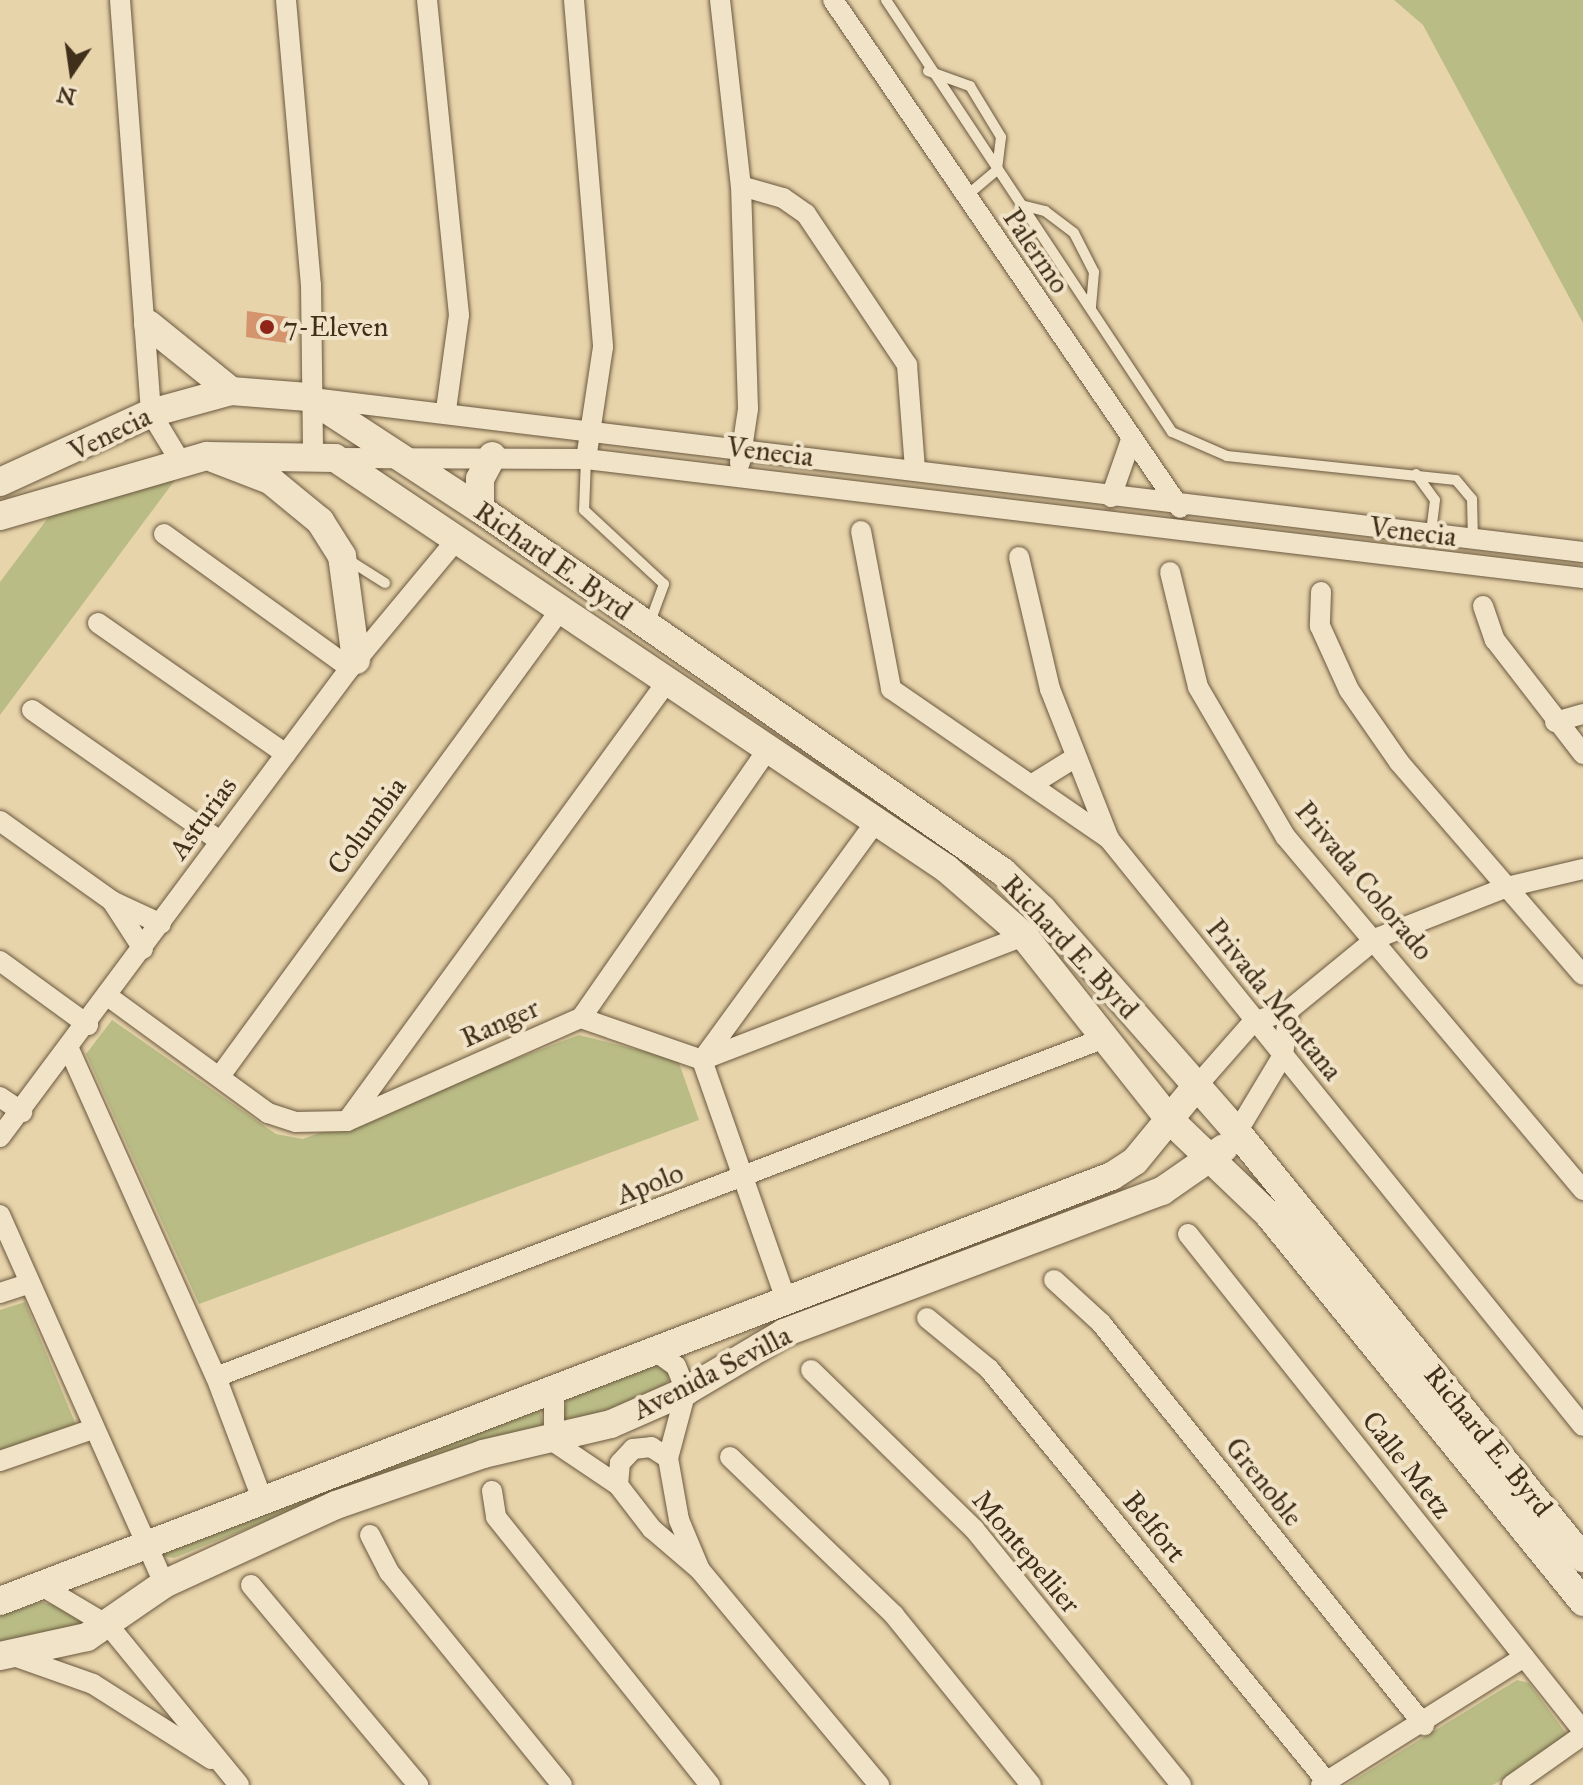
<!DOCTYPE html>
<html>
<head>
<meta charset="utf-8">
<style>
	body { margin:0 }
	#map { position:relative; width:1583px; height:1785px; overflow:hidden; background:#e8d4ab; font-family:"IM FELL Great Primer",serif }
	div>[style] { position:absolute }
	.green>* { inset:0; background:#babc86 }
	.building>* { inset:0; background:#d3946e }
	.roads { filter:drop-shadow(0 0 2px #6a583e) drop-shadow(0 0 2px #6a583e) }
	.lane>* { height:10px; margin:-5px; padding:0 5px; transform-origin:5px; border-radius:5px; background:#f0e3c8 }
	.street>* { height:20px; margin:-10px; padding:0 10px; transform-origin:10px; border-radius:10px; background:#f0e3c8 }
	.secondary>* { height:28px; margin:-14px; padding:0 14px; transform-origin:14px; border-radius:14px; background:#f0e3c8 }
	.dots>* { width:22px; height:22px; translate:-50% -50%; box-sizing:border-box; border:4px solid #f0e3c8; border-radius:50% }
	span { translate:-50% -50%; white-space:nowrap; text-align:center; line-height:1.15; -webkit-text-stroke:8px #f0e3c8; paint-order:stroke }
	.street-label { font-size:28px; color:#402f1a }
	.poi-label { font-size:28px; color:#402f1a }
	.left { translate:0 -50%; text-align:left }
	.north { position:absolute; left:32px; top:32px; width:80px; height:80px; -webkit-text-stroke:6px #f0e3c8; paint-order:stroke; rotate:193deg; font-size:22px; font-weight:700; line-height:32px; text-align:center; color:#402f1a }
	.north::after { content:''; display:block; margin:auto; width:28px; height:36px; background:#402f1a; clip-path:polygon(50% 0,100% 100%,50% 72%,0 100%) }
</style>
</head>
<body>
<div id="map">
	<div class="green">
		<i style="clip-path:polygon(1394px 0,1583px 0,1583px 323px,1423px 25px)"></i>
		<i style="clip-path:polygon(181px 472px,0 715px,0 582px,57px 506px)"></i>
		<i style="clip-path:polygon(112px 1020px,276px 1134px,303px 1139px,579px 1035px,678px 1060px,699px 1120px,199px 1304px,86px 1054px)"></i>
		<i style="clip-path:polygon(25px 1302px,76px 1425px,0 1453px,0 1310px)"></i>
		<i style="clip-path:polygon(658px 1360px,671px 1374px,666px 1385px,601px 1415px,562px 1419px,567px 1399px)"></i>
		<i style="clip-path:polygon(538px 1405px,544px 1427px,387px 1472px,174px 1558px,161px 1556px,162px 1547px)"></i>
		<i style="clip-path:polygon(41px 1602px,78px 1611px,94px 1626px,0 1643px,0 1615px)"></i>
		<i style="clip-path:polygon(1517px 1680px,1529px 1683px,1568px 1736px,1551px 1751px,1493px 1785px,1346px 1785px)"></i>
	</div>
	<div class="building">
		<i style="clip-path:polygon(247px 311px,288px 317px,287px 343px,246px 337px)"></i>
	</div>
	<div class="roads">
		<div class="lane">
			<i style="left:886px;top:0;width:518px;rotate:56.49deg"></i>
			<i style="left:1172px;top:432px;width:60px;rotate:23.6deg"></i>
			<i style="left:1227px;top:456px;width:230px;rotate:6deg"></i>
			<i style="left:1456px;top:480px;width:25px;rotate:50deg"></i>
			<i style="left:1472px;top:499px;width:41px;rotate:88.6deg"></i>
			<i style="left:928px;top:71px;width:45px;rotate:19.7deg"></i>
			<i style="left:970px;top:86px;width:60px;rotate:58.7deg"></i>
			<i style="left:1001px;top:137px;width:33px;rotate:97deg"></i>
			<i style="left:997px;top:170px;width:42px;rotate:139.8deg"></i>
			<i style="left:1021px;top:205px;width:25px;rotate:14deg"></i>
			<i style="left:1045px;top:211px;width:36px;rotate:37deg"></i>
			<i style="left:1074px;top:233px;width:44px;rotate:62.9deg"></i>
			<i style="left:1094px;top:272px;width:36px;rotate:95deg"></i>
			<i style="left:586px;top:459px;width:51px;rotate:92.2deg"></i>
			<i style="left:584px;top:510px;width:109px;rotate:42.8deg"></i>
			<i style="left:664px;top:584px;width:40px;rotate:110.2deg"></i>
			<i style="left:1416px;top:474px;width:32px;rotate:54deg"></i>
			<i style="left:1435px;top:500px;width:34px;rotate:97deg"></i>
			<i style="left:347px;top:559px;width:45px;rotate:32.3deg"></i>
		</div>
		<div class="street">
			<i style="left:120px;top:0;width:414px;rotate:85.7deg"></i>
			<i style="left:151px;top:413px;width:56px;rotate:58.9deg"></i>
			<i style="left:286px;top:0;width:286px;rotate:85deg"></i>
			<i style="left:311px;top:285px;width:171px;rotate:89.3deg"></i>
			<i style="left:427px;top:0;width:317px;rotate:84.2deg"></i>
			<i style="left:459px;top:315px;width:96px;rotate:97.8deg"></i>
			<i style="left:574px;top:0;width:348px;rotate:85.2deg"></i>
			<i style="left:603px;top:347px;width:113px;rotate:98.6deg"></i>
			<i style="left:720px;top:0;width:187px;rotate:83.6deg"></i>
			<i style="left:741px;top:186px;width:223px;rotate:88.2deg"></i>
			<i style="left:748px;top:409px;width:54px;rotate:98.6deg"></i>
			<i style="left:833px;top:0;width:615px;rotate:55.66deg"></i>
			<i style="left:741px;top:186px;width:44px;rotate:15.9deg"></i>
			<i style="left:783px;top:198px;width:28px;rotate:35deg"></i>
			<i style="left:806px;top:214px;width:182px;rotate:56.2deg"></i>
			<i style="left:907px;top:365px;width:104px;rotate:85.6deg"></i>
			<i style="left:312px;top:398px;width:1280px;rotate:6.91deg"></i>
			<i style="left:335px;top:458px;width:251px;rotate:0.2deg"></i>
			<i style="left:586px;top:459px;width:1004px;rotate:6.81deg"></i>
			<i style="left:1111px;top:497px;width:60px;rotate:-70.7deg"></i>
			<i style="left:861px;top:531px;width:161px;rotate:79.2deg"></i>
			<i style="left:891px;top:689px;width:265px;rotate:34.5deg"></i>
			<i style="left:164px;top:534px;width:229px;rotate:35.8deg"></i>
			<i style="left:1019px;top:557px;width:136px;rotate:76.8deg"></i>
			<i style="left:1050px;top:689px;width:161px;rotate:68.5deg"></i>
			<i style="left:1109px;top:839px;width:754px;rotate:51.08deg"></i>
			<i style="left:1170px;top:572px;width:118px;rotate:76.3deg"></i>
			<i style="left:1198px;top:687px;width:173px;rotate:59.7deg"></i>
			<i style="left:1285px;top:836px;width:463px;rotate:49.9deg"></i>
			<i style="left:1321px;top:592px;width:34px;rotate:92deg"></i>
			<i style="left:1320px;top:626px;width:70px;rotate:65.6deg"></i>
			<i style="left:1349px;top:690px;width:88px;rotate:55.2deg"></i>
			<i style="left:1399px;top:762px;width:281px;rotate:49.2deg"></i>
			<i style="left:1483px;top:606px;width:36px;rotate:71deg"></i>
			<i style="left:1495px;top:640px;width:144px;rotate:52.3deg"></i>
			<i style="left:98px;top:623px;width:229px;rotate:34.9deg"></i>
			<i style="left:32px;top:710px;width:229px;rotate:34.9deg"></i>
			<i style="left:1555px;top:722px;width:29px;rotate:-16deg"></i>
			<i style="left:1031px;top:785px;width:53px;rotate:-31.9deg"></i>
			<i style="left:0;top:821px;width:138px;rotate:35.5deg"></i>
			<i style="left:112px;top:901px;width:54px;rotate:25.1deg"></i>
			<i style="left:112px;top:901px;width:57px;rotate:57.1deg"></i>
			<i style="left:0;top:961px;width:109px;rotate:36deg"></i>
			<i style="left:109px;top:997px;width:197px;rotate:36.1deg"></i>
			<i style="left:268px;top:1113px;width:29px;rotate:18deg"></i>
			<i style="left:296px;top:1122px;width:51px;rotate:-1.1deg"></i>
			<i style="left:347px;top:1121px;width:256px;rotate:-23.8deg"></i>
			<i style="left:581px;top:1018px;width:128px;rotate:19.1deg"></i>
			<i style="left:581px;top:1018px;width:329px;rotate:-55.2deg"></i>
			<i style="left:69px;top:1049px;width:359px;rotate:65.9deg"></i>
			<i style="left:216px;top:1377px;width:127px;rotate:69.3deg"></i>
			<i style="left:702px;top:1060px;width:345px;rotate:-21.1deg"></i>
			<i style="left:702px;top:1060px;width:296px;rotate:-53.9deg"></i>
			<i style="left:702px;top:1060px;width:254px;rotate:70.7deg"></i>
			<i style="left:220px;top:1076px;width:578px;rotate:-53.86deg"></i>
			<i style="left:1195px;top:1088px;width:88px;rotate:-48.7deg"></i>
			<i style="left:1253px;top:1022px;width:38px;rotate:-18deg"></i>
			<i style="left:1289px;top:1010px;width:114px;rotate:-39.3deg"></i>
			<i style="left:1377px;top:938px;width:140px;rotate:-21.4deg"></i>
			<i style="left:1507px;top:887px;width:78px;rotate:-13.3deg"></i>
			<i style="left:0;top:1097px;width:27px;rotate:34deg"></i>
			<i style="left:347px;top:1121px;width:547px;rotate:-53.93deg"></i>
			<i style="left:1237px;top:1132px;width:90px;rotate:-59.1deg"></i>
			<i style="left:1283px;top:1055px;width:45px;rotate:-82.4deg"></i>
			<i style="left:0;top:1137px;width:585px;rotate:-53.27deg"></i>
			<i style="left:350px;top:668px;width:169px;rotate:-50.3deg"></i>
			<i style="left:0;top:1215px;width:404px;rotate:66deg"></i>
			<i style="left:1188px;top:1234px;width:635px;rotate:51.52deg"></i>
			<i style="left:1054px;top:1280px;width:64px;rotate:42.5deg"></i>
			<i style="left:1101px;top:1323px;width:516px;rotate:51.22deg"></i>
			<i style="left:0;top:1293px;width:29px;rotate:-18deg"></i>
			<i style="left:927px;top:1318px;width:80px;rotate:39.4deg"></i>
			<i style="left:989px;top:1369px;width:534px;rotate:50.7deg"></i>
			<i style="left:655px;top:1351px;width:26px;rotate:36deg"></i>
			<i style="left:676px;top:1366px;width:27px;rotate:68deg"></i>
			<i style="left:686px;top:1391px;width:69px;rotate:105deg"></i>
			<i style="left:668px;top:1458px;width:63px;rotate:79.9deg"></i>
			<i style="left:679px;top:1520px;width:54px;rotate:67.2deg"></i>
			<i style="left:811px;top:1370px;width:228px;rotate:44.3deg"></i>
			<i style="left:974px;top:1529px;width:329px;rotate:51deg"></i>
			<i style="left:216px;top:1377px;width:948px;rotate:-20.88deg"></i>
			<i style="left:554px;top:1392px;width:50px;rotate:90deg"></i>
			<i style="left:554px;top:1442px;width:77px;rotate:33.9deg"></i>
			<i style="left:618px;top:1485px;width:56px;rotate:52.3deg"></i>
			<i style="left:652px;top:1529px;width:63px;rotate:40.5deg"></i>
			<i style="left:700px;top:1570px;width:280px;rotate:50.2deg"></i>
			<i style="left:730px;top:1457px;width:228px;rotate:43.9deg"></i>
			<i style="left:894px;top:1615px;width:218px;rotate:51.1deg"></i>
			<i style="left:0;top:1461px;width:98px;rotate:-19deg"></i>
			<i style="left:618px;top:1485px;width:22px;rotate:-85deg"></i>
			<i style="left:620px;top:1463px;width:19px;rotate:-47deg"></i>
			<i style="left:633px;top:1449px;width:18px;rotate:-6deg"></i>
			<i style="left:651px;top:1447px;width:20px;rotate:33deg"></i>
			<i style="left:492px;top:1491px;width:26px;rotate:81deg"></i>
			<i style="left:496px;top:1517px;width:343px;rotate:51.4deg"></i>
			<i style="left:370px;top:1535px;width:42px;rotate:62.8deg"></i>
			<i style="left:389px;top:1572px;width:274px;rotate:50.9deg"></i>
			<i style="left:40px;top:1585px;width:80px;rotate:30.7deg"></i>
			<i style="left:109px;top:1626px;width:205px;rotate:50.7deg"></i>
			<i style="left:251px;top:1585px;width:261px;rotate:50.1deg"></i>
			<i style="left:14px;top:1656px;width:84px;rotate:19.5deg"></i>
			<i style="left:93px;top:1684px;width:140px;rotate:32.4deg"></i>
			<i style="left:1321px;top:1785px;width:240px;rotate:-32.2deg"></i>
			<i style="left:1512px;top:1785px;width:87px;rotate:-35.2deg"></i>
		</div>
		<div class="secondary">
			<i style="left:148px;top:324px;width:107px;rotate:38.9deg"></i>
			<i style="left:215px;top:459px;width:59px;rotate:20.9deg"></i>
			<i style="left:270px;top:480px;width:65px;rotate:39.4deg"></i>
			<i style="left:320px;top:521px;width:41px;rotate:57.8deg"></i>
			<i style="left:342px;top:556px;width:105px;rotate:82.3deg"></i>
			<i style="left:0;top:482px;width:166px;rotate:-24.6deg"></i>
			<i style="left:151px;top:413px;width:83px;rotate:-15.4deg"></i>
			<i style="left:231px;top:391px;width:77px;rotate:4.5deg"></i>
			<i style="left:308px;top:397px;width:205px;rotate:33.1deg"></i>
			<i style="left:480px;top:509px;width:637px;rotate:34.76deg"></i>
			<i style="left:1003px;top:872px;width:54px;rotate:43.5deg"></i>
			<i style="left:1042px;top:909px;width:296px;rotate:48.8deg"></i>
			<i style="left:1237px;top:1132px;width:549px;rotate:50.92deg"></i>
			<i style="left:480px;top:509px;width:30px;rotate:-90deg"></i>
			<i style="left:480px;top:479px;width:26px;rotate:-62deg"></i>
			<i style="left:0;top:516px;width:216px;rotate:-16.2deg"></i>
			<i style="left:207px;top:456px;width:128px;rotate:0.9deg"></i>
			<i style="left:335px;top:458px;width:737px;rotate:33.88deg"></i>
			<i style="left:947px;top:869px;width:102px;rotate:41deg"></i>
			<i style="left:1024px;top:936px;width:233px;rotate:51.6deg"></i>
			<i style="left:1169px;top:1119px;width:137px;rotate:43.8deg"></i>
			<i style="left:1268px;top:1214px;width:500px;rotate:50.9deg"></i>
			<i style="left:0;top:1601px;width:1190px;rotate:-20.92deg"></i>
			<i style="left:1112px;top:1176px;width:27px;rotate:-33deg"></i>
			<i style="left:1135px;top:1161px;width:94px;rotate:-50.6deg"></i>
			<i style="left:0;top:1656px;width:89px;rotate:-12.3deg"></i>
			<i style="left:87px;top:1637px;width:93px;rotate:-34.5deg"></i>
			<i style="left:164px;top:1584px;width:189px;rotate:-24.7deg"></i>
			<i style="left:336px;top:1505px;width:156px;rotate:-19.1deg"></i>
			<i style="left:483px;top:1454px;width:131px;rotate:-13.2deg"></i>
			<i style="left:611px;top:1424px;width:82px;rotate:-23.7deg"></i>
			<i style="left:686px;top:1391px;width:114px;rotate:-30.6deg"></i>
			<i style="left:784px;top:1333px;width:404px;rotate:-20.6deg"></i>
			<i style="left:1162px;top:1191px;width:75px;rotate:-34.7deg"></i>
		</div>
	</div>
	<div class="dots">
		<i style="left:267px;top:327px;background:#8f2418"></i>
	</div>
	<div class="street-label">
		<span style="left:1036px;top:251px;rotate:56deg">Palermo</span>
		<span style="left:110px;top:434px;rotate:-26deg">Venecia</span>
		<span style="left:770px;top:452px;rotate:7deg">Venecia</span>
		<span style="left:1413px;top:532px;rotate:7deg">Venecia</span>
		<span style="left:553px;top:561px;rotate:35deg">Richard E. Byrd</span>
		<span style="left:203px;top:818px;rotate:-54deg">Asturias</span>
		<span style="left:367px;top:826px;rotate:-54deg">Columbia</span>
		<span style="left:1364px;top:881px;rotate:50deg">Privada Colorado</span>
		<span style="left:1070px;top:947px;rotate:47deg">Richard E. Byrd</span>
		<span style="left:1274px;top:1000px;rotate:51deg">Privada Montana</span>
		<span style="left:500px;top:1023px;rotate:-24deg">Ranger</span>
		<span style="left:650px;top:1184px;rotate:-21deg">Apolo</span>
		<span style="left:712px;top:1373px;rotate:-27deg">Avenida Sevilla</span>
		<span style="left:1488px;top:1441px;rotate:51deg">Richard E. Byrd</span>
		<span style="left:1407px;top:1465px;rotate:52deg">Calle Metz</span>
		<span style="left:1264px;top:1482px;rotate:51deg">Grenoble</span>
		<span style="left:1154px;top:1527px;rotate:51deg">Belfort</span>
		<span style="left:1026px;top:1552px;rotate:50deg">Montepellier</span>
	</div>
	<div class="poi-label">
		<span class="left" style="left:283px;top:327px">7-Eleven</span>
	</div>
	<div class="north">N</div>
</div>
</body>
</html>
